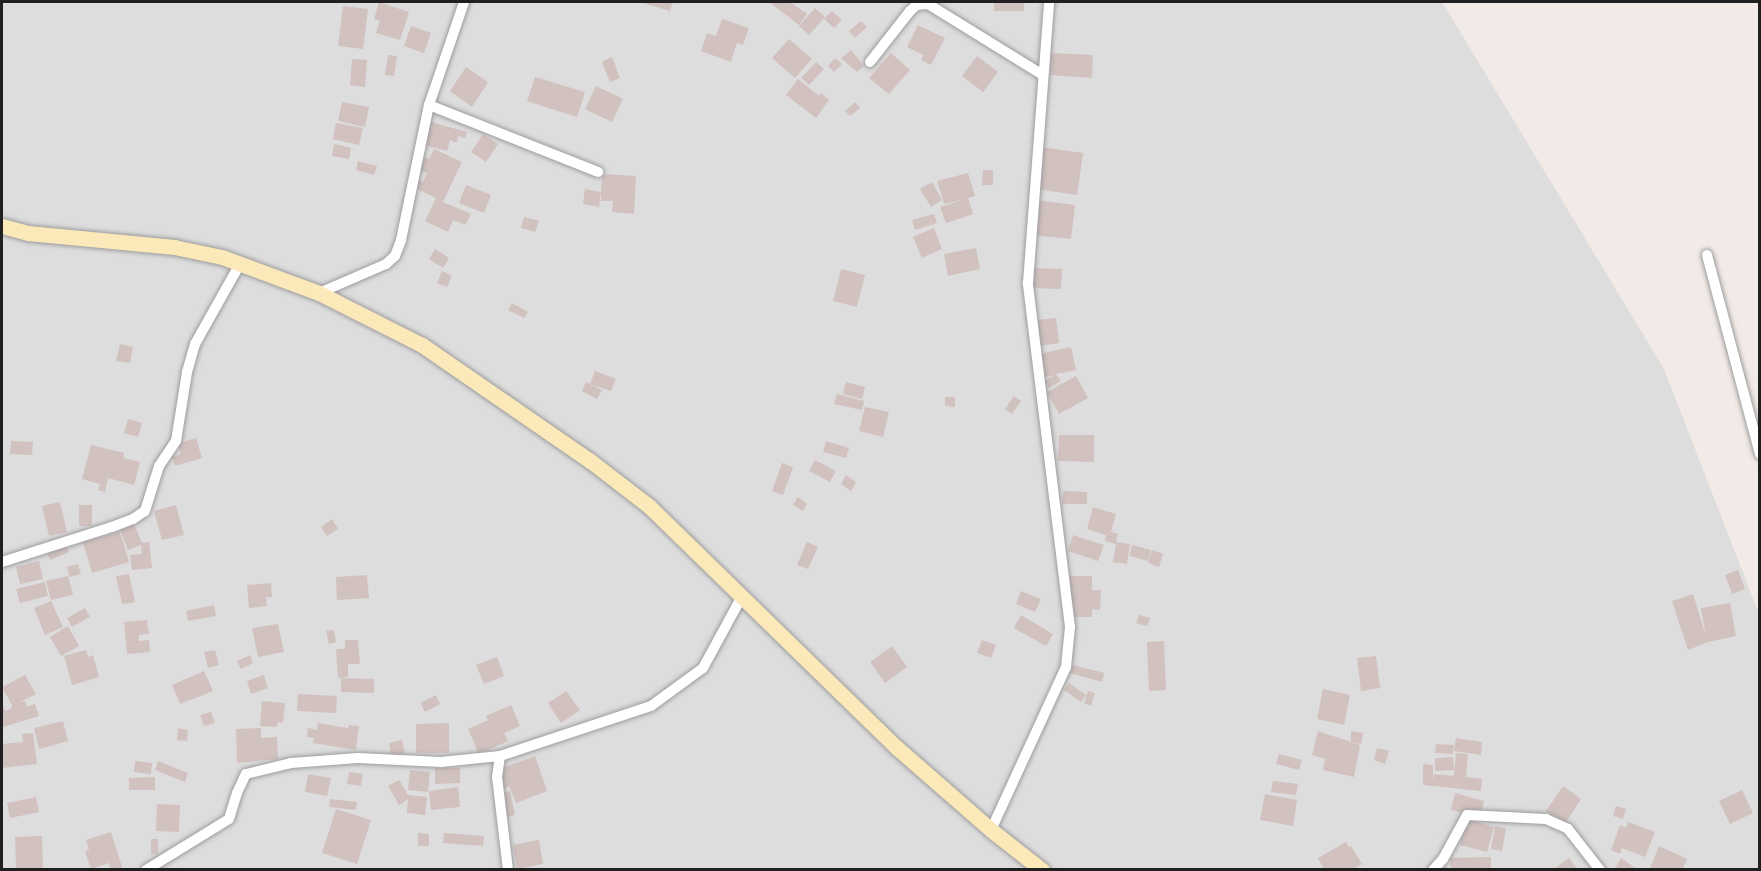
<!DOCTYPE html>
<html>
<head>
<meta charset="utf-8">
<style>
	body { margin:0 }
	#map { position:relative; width:1761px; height:871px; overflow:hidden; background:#f1eae6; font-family:Overpass,sans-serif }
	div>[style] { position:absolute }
	.residential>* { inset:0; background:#dedddd }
	.building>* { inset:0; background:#d1c1bf }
	.roads { filter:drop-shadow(0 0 2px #9d9d9d) drop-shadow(0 0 2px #9d9d9d) }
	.minor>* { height:10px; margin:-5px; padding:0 5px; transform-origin:5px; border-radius:5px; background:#fff }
	.secondary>* { height:15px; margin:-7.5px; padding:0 7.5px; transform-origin:7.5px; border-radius:7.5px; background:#fbe9ba }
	span { translate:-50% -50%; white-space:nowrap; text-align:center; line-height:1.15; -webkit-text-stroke:5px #fff; paint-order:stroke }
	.frame { position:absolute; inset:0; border:3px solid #202020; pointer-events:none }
</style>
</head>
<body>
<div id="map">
	<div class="residential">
		<i style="clip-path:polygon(2px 2px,1442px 2px,1664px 369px,1759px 614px,1759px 869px,2px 870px)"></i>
	</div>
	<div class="building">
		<i style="clip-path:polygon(379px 2px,409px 12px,400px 40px,376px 33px,380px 21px,374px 19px)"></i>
		<i style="clip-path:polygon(640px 2px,673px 2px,670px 11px)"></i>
		<i style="clip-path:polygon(769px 2px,790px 2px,807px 14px,799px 25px)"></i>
		<i style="clip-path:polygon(994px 2px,1024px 2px,1024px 11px,994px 11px)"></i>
		<i style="clip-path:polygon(343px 6px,368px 9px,363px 49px,338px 46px)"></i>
		<i style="clip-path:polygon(815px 8px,825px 17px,809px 35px,799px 26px)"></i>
		<i style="clip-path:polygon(832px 11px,842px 20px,834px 28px,824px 19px)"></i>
		<i style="clip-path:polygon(722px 19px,749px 28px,743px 45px,737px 43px,731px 62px,701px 51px,707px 33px,716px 36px)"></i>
		<i style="clip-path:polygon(861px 21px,867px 27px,855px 38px,849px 31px)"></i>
		<i style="clip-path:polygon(918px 25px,945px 38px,931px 65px,921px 60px,923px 55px,907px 47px)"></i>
		<i style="clip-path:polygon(411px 26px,431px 33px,424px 53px,404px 46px)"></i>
		<i style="clip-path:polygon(789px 39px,812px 59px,795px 78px,772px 58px)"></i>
		<i style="clip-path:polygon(851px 50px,864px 66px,857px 72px,841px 58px)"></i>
		<i style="clip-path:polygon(891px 53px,910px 70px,889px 94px,869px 78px)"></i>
		<i style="clip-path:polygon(1051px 53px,1093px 55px,1092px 78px,1050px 75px)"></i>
		<i style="clip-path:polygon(388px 55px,397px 56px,394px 76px,385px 75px)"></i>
		<i style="clip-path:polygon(977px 56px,998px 72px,983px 92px,962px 76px)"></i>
		<i style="clip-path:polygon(612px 57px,620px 78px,610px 82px,602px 62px)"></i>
		<i style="clip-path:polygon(835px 58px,842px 64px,834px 72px,828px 66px)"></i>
		<i style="clip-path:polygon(352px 59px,367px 60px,365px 87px,350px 85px)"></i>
		<i style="clip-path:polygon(816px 62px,824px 69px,809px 85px,801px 78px)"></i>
		<i style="clip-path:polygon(466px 67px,488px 82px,472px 107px,450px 91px)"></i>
		<i style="clip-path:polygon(535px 77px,585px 92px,577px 117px,527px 101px)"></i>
		<i style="clip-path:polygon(798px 79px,819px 96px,821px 93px,829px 100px,816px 118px,786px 95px)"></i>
		<i style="clip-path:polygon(596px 86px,623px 99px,612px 122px,585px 109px)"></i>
		<i style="clip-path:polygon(342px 102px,369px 107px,365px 127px,338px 121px)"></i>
		<i style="clip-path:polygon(855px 102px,860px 108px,850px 116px,845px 111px)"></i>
		<i style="clip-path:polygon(431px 122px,467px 132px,465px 138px,458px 136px,457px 143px,450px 140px,447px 151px,424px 145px)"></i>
		<i style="clip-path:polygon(336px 123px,363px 128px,359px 145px,333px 139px)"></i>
		<i style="clip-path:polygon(483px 134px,498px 144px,486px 162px,471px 152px)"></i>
		<i style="clip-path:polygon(334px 144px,351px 148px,349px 159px,332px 156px)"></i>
		<i style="clip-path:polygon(1041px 147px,1083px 153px,1077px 195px,1036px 189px)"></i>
		<i style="clip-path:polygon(434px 149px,462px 162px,443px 202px,471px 214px,465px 225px,453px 220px,448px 232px,425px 221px,436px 198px,413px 187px,417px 179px,423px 182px,427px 173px,417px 169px,423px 157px,429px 159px)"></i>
		<i style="clip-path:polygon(358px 161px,377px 166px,374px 175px,356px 170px)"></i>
		<i style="clip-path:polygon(983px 170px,993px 170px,993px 185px,982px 185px)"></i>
		<i style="clip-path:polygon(968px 173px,975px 196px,968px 198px,973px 214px,946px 223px,940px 207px,965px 199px,944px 204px,937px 181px)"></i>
		<i style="clip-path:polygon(602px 174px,636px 176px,634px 214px,612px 212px,613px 201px,601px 201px,601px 192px,599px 207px,583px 204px,585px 189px,601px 192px)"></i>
		<i style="clip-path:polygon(932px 182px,942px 200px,931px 207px,920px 189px)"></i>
		<i style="clip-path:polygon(466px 185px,491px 195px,484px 213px,459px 203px)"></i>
		<i style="clip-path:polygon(1036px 200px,1075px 205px,1071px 239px,1032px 235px)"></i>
		<i style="clip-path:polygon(934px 214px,937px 223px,915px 230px,912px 220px)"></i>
		<i style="clip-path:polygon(524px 217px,539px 221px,535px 232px,521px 228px)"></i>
		<i style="clip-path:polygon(934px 228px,942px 249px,922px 258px,913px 237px)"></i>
		<i style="clip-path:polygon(976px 248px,980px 269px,948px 276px,944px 254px)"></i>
		<i style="clip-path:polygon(435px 249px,449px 258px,443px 268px,429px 259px)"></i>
		<i style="clip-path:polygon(1030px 268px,1062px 269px,1061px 289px,1030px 288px)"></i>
		<i style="clip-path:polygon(841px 269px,865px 275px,857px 307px,833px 301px)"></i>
		<i style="clip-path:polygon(442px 271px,452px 276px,447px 287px,437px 283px)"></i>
		<i style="clip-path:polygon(512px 303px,528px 312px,524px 318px,508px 310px)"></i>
		<i style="clip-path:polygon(1056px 318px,1059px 343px,1039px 346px,1036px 320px)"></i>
		<i style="clip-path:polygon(120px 344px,133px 347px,130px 363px,116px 361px)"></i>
		<i style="clip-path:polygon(1071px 347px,1076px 370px,1056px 374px,1061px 381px,1049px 388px,1044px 381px,1055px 375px,1044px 377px,1039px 354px)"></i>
		<i style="clip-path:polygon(595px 371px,616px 379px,611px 391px,590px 384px)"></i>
		<i style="clip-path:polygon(1076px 376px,1088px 398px,1059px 414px,1047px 392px)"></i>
		<i style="clip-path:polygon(586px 382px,602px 390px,597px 399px,582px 391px)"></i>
		<i style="clip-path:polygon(846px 382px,865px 387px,862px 399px,843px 394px)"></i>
		<i style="clip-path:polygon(837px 394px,864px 401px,862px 410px,834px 404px)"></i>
		<i style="clip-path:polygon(1014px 396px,1021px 401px,1012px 414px,1005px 409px)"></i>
		<i style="clip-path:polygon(945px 397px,955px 397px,955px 407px,945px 406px)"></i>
		<i style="clip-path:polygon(865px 407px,889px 412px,883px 437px,859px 431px)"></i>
		<i style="clip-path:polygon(128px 419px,142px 423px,138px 437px,124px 433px)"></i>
		<i style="clip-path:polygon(1059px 435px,1094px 435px,1094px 462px,1058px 461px)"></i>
		<i style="clip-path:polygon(196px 438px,202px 458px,175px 466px,172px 457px,181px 454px,178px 443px)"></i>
		<i style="clip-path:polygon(11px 441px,33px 442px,32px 455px,10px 454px)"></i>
		<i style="clip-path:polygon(826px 441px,849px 448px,846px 458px,823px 452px)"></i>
		<i style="clip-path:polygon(91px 445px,124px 453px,123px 458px,140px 462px,134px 485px,108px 478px,105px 492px,98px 490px,100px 484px,82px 479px)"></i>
		<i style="clip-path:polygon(815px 460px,836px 471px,830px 482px,809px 471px)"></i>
		<i style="clip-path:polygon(782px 463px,793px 467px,783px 495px,772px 491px)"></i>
		<i style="clip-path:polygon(846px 475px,856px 482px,851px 491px,841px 484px)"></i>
		<i style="clip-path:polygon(1063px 491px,1087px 492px,1087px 504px,1062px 504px)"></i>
		<i style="clip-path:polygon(798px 497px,807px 504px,803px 511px,793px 505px)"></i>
		<i style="clip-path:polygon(60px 502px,67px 532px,49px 536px,42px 506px)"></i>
		<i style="clip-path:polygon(79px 505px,92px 505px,92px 526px,79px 526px)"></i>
		<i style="clip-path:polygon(176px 505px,184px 535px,162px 540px,154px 511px)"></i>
		<i style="clip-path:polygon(1093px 507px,1116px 514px,1111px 532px,1118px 534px,1116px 542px,1130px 544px,1127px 564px,1113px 562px,1116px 544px,1105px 541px,1106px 535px,1087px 529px)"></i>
		<i style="clip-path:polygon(332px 519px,338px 529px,327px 536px,321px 527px)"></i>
		<i style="clip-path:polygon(134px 524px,142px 543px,149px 542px,152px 568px,132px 570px,130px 555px,142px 554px,141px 545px,128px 550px,120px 530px)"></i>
		<i style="clip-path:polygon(120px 532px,129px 562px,92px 573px,83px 542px)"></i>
		<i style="clip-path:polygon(1073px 535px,1104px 545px,1098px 561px,1068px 551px)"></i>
		<i style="clip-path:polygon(807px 542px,818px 547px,808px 569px,797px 565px)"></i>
		<i style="clip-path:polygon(65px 543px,69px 552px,50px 560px,46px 551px)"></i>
		<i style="clip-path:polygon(1132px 545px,1151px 550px,1148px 561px,1130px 556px)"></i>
		<i style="clip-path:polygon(1152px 550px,1163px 554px,1159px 567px,1148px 563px)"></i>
		<i style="clip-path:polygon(39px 561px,43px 579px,20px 584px,16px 567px)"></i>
		<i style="clip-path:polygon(78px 564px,81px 574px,70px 577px,67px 567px)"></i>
		<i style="clip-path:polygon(1738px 570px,1745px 589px,1732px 594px,1725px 575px)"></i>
		<i style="clip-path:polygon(129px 574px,135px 602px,122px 604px,116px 576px)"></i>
		<i style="clip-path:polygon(367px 575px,369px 598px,337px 600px,336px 577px)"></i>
		<i style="clip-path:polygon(68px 576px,73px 595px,51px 600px,46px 581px)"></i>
		<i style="clip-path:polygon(1070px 576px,1092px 576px,1092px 590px,1101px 590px,1100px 610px,1092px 609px,1092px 617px,1070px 617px)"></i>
		<i style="clip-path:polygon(45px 582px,48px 596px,20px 603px,16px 589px)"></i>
		<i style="clip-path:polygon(271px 583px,272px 597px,266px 597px,267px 606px,249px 608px,247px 585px)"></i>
		<i style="clip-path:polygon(1021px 591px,1041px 599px,1035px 612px,1016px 604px)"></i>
		<i style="clip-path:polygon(1693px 594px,1706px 636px,1701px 608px,1730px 603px,1736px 636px,1708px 642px,1688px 650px,1672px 601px)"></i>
		<i style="clip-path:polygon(51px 601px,63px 627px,45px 635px,34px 608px)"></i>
		<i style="clip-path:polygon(214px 605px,216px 616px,188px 621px,186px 611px)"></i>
		<i style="clip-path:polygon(85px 608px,90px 617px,72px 627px,67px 618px)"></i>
		<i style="clip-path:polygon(1021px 615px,1053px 634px,1046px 646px,1014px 628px)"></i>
		<i style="clip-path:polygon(1139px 615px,1150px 618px,1147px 626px,1136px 623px)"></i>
		<i style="clip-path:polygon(147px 620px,149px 634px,139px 635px,139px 641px,149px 640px,150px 652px,127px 654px,124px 622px)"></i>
		<i style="clip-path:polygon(278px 624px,284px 652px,258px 657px,252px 628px)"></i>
		<i style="clip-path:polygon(68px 626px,79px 646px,61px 656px,50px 637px)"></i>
		<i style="clip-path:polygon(334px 630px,336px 642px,329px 644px,326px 631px)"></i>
		<i style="clip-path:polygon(345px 640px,358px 640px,360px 664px,348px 664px,348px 677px,338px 678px,336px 649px,345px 649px)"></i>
		<i style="clip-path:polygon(982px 640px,996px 645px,991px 658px,977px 653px)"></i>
		<i style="clip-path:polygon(1164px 641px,1166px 690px,1149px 691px,1147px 642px)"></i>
		<i style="clip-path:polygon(892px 646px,907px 667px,885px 683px,870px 662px)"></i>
		<i style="clip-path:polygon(86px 650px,88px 657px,93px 655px,99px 677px,72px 685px,64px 656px)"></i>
		<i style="clip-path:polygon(215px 650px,219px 665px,208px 668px,204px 652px)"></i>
		<i style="clip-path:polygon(250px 655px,253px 663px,241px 669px,237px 661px)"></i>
		<i style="clip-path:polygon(1376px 656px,1380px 688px,1361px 691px,1357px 658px)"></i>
		<i style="clip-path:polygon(497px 657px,504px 676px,484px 684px,476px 665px)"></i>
		<i style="clip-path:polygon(1073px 665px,1104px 673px,1102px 682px,1070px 673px)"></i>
		<i style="clip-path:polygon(204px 671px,213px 691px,180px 704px,172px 685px)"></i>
		<i style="clip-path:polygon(25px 675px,36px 694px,20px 702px,25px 701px,27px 707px,35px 704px,39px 716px,3px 727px,2px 702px,5px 711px,11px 709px,12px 705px,2px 687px)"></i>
		<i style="clip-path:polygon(264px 675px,268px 688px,251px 694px,247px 681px)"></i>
		<i style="clip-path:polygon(341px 678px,374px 679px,374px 693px,341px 692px)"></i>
		<i style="clip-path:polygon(1069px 683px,1086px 695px,1081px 702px,1064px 690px)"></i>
		<i style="clip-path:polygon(1323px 689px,1350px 695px,1344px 725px,1317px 719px)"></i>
		<i style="clip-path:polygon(566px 691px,580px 710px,561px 723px,548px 703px)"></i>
		<i style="clip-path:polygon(1088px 691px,1095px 693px,1091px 706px,1084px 703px)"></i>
		<i style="clip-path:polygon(298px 694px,337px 696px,336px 713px,297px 711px)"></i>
		<i style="clip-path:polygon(436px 695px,440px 704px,425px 712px,420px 703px)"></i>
		<i style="clip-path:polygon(262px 701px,285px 703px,283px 723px,278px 722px,277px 727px,260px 726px)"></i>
		<i style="clip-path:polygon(511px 705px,520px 726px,504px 733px,508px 741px,479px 754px,468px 729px,488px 720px,486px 716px)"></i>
		<i style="clip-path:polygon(211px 712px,215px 723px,204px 726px,200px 715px)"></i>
		<i style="clip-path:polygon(63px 721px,68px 741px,39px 749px,34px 728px)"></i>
		<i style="clip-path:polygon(318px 723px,348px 728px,349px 725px,359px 726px,356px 750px,313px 743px,314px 738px,307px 737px,308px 728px,317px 730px)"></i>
		<i style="clip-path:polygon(449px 723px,449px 753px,416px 753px,416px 724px)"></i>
		<i style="clip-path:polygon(178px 728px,188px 730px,187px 741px,177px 740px)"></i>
		<i style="clip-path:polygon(261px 728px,261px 738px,277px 737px,278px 759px,237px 763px,236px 729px)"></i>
		<i style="clip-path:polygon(1318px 731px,1360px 745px,1354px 777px,1323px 770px,1325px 759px,1312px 755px)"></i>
		<i style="clip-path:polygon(1351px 731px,1363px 733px,1361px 744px,1351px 742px)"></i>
		<i style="clip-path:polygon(33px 733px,37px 764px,2px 768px,2px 744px,23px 742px,22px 734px)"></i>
		<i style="clip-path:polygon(1456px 738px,1482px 742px,1481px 755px,1454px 751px)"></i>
		<i style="clip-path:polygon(402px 740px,405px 754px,391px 756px,389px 743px)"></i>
		<i style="clip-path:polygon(1436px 744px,1454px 745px,1453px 754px,1435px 753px)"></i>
		<i style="clip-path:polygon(1377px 748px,1389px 751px,1385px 764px,1374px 760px)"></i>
		<i style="clip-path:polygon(1456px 753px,1468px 754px,1466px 777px,1482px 779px,1481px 791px,1423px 785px,1423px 764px,1433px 765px,1433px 783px,1434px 774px,1454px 776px)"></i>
		<i style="clip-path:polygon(1279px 754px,1302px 760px,1299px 770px,1276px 764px)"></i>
		<i style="clip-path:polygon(535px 756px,547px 791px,516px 803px,509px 786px,498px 792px,491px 772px)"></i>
		<i style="clip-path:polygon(1453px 757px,1454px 770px,1435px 771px,1435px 758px)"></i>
		<i style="clip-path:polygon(135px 761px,152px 763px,151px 774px,134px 772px)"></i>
		<i style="clip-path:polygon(158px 761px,188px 773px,185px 782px,155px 770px)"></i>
		<i style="clip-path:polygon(435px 768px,460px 768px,460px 783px,435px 784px)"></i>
		<i style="clip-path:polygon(410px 770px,430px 772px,428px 792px,408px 790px)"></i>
		<i style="clip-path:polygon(349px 772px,363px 774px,361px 786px,347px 784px)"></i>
		<i style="clip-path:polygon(308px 774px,331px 778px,327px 796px,305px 792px)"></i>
		<i style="clip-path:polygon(155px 777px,155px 790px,129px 790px,129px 778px)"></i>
		<i style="clip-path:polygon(399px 780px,408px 795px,427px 797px,425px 815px,407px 813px,408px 799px,399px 805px,388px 786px)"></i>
		<i style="clip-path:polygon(1273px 781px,1298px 784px,1296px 795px,1271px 792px)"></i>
		<i style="clip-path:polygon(1563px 786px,1581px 799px,1565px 824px,1546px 811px)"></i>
		<i style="clip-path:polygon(458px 787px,460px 807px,431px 810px,429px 791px)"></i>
		<i style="clip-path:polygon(1742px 790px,1753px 813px,1730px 824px,1719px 801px)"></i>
		<i style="clip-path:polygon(510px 791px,515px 815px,501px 818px,496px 794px)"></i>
		<i style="clip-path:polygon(1455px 793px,1484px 801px,1480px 817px,1451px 810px)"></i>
		<i style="clip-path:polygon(1265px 794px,1297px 800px,1293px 826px,1260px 820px)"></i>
		<i style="clip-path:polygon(36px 797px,39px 812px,10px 818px,7px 803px)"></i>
		<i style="clip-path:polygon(330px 799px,357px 802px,356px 810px,329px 807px)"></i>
		<i style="clip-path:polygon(157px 804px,180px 805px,179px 832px,156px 831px)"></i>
		<i style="clip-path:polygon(1616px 806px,1626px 809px,1623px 819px,1613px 816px)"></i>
		<i style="clip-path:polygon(336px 809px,371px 820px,357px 864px,322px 853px)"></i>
		<i style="clip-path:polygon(1467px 819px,1494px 827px,1487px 852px,1460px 845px)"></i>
		<i style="clip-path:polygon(1628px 822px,1655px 832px,1645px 857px,1622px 848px,1620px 854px,1611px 850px,1620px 825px,1626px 828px)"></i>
		<i style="clip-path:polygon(1495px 826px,1506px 828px,1502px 851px,1491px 849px)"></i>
		<i style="clip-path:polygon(111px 832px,123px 870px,111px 870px,109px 863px,91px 869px,85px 851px,89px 850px,86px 840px)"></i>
		<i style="clip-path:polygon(418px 833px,429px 834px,429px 846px,418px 846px)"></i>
		<i style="clip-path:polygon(444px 833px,484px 836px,483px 846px,443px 843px)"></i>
		<i style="clip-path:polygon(42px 836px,43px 870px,16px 868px,15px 837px)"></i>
		<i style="clip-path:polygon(151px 839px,158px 839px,158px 854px,151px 854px)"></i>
		<i style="clip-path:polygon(539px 840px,543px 864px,517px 869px,513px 845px)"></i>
		<i style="clip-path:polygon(1346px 842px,1349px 847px,1351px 846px,1362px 864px,1352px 870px,1324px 870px,1318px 858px)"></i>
		<i style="clip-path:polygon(1659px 846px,1687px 859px,1682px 870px,1650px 868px)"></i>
		<i style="clip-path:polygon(1491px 857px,1491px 870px,1451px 870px,1450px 858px)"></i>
		<i style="clip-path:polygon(1569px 858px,1578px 870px,1553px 870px)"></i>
		<i style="clip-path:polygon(1621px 858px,1638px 870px,1614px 870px)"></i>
	</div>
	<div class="roads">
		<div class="minor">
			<i style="left:870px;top:62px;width:65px;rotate:-51.9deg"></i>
			<i style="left:910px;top:11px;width:9px;rotate:-41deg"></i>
			<i style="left:917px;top:5px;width:11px;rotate:-5deg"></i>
			<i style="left:928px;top:4px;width:135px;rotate:31.7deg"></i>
			<i style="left:429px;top:105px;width:182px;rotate:21.6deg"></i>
			<i style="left:1707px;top:255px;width:206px;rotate:75.1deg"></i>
			<i style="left:319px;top:293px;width:73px;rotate:-23.4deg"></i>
			<i style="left:386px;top:264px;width:12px;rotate:-42deg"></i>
			<i style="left:395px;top:256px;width:17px;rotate:-69deg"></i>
			<i style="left:401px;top:240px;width:138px;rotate:-78.3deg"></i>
			<i style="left:429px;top:105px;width:109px;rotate:-71.2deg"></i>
			<i style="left:2px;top:562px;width:115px;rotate:-17.7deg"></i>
			<i style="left:112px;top:527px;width:22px;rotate:-21deg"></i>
			<i style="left:133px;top:519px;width:14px;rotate:-34deg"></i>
			<i style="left:145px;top:511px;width:47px;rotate:-72.7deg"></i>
			<i style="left:159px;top:466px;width:30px;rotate:-56deg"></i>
			<i style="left:176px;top:441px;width:70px;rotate:-80.9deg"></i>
			<i style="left:187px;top:372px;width:29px;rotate:-74deg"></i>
			<i style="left:195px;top:344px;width:94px;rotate:-60.7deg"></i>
			<i style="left:991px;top:830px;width:179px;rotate:-65.3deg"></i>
			<i style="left:1066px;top:667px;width:40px;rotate:-84.3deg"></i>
			<i style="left:1070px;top:627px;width:347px;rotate:-97deg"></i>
			<i style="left:1028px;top:283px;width:282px;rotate:-85.7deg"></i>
			<i style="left:146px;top:870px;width:97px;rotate:-31.6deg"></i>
			<i style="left:229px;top:819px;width:27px;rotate:-73deg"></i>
			<i style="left:237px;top:793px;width:21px;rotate:-65deg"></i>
			<i style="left:246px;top:774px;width:46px;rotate:-13.7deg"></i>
			<i style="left:291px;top:763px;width:67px;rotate:-4.3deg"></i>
			<i style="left:358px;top:758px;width:83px;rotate:2.8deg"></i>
			<i style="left:441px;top:762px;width:59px;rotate:-5.8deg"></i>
			<i style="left:508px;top:870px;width:94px;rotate:-96.7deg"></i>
			<i style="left:497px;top:777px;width:21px;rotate:-82deg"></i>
			<i style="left:500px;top:756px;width:159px;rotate:-18.3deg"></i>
			<i style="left:651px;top:706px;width:64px;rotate:-36.2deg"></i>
			<i style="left:703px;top:668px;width:80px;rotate:-61.5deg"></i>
			<i style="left:1433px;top:870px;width:15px;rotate:-48deg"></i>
			<i style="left:1443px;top:859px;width:50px;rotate:-61.4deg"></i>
			<i style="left:1467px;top:815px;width:79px;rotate:2.9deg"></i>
			<i style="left:1546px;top:819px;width:24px;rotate:24deg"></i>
			<i style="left:1568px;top:829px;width:52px;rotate:52deg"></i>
		</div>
		<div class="secondary">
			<i style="left:2px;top:226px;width:27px;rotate:15deg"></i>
			<i style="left:28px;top:233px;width:147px;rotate:5.5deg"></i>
			<i style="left:174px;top:247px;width:49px;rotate:11.8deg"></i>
			<i style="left:222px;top:257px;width:103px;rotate:20.4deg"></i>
			<i style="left:319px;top:293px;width:115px;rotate:26.8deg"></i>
			<i style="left:422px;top:345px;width:203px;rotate:34.6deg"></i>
			<i style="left:589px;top:460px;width:77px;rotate:37.6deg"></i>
			<i style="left:650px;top:507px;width:344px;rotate:44.3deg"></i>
			<i style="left:896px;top:747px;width:126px;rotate:41.1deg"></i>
			<i style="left:991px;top:830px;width:65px;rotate:38.1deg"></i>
		</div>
	</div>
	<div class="frame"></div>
</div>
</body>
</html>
